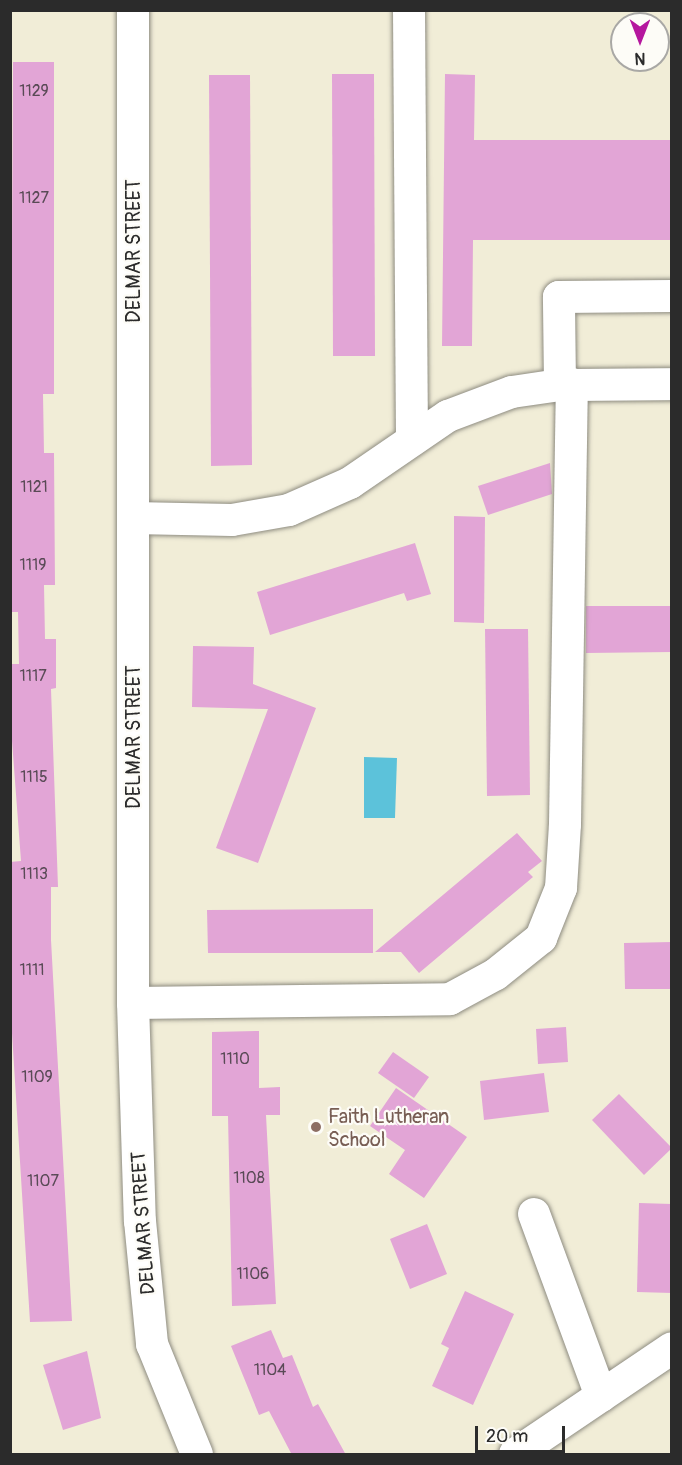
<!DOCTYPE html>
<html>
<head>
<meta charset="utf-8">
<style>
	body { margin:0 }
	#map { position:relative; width:682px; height:1465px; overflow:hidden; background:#f1edd7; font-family:Pangolin,sans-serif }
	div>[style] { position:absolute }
	.water>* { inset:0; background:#5cc2da }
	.building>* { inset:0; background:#e2a5d6 }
	.roads { filter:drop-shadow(0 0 2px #8e8c81) drop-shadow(0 0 2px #8e8c81) }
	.minor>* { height:32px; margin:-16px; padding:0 16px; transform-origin:16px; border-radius:16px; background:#fff }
	.dots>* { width:16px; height:16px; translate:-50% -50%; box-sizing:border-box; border:3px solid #fdfcf7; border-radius:50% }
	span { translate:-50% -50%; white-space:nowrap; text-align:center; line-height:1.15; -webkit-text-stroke:4.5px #fdfcf7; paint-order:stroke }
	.number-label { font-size:16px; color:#594a56 }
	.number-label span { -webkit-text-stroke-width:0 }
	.street-label { font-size:20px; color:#2b2b2b }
	.education-label { font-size:20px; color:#785e54 }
	.left { translate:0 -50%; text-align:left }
	.frame { position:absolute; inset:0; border:12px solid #2b2b2b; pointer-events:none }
	.north { position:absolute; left:610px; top:12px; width:60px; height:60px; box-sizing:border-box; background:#fdfcf7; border:2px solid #a9a8a5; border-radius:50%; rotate:180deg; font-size:16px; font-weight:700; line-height:24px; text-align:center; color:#2b2b2b }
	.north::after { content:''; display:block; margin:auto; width:21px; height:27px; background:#b5179e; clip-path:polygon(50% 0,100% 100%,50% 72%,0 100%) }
	.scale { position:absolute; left:475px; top:1426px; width:90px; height:27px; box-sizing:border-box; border:3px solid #2b2b2b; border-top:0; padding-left:8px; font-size:18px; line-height:21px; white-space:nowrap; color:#2b2b2b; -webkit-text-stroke:4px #fdfcf7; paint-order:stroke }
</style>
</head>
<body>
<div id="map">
	<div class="water">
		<i style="clip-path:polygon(364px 757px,397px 758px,395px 818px,364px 818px)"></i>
	</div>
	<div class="building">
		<i style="clip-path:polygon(13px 62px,54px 62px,54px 394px,43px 394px,44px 453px,54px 453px,55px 585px,44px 585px,45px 639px,56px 639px,56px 688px,51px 689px,58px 887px,51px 887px,51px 940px,72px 1321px,30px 1322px,10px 1001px,10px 862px,21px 861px,10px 714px,10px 664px,19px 664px,18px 612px,10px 612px)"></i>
		<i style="clip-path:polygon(332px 74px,374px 74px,375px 356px,333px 356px)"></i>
		<i style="clip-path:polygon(445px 74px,475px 75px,474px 140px,672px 140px,672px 240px,473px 240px,472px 346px,442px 346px)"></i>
		<i style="clip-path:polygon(209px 75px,250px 75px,252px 465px,211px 466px)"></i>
		<i style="clip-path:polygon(550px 463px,552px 494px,488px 515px,478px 486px)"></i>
		<i style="clip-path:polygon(454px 516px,485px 517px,484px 623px,454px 622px)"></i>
		<i style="clip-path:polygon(415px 543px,431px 594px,407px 601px,404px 593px,270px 635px,257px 592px)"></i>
		<i style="clip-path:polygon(586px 606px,672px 606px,672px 652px,586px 653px)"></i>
		<i style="clip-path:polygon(485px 629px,528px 629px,530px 795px,487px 796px)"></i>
		<i style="clip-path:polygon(193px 646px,254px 647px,253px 684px,316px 708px,258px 863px,216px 848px,268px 709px,192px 707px)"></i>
		<i style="clip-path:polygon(517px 833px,542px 861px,528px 872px,533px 877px,419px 973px,401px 952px,375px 952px)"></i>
		<i style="clip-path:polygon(373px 909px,373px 953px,208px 953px,207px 910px)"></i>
		<i style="clip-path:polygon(672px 942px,672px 989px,625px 989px,624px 943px)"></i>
		<i style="clip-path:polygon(566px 1027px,568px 1062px,538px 1064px,536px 1029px)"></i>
		<i style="clip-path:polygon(259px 1031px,259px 1088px,280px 1087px,280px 1115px,266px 1115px,276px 1304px,232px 1306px,228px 1116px,212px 1116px,212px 1032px)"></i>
		<i style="clip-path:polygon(393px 1052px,429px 1077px,414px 1098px,378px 1073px)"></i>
		<i style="clip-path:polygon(544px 1073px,549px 1112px,484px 1120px,480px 1081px)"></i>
		<i style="clip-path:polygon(396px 1088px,467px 1137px,424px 1198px,389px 1174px,405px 1150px,370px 1126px)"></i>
		<i style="clip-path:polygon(619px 1094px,672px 1148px,644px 1175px,592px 1120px)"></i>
		<i style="clip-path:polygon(639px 1203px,672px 1204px,672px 1293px,637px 1292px)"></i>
		<i style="clip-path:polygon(427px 1224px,447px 1274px,410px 1289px,390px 1239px)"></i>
		<i style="clip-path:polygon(465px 1291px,514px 1314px,473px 1405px,432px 1386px,449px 1348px,441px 1344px)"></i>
		<i style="clip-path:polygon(271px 1330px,283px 1358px,292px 1355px,313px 1407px,318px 1404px,346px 1455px,292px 1455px,269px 1411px,259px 1415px,231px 1346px)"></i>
		<i style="clip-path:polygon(87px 1351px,101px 1418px,63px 1430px,43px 1365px)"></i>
	</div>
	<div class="roads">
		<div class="minor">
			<i style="left:133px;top:10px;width:993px;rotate:90deg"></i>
			<i style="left:133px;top:1003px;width:218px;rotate:88.2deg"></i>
			<i style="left:140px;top:1221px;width:124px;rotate:84.4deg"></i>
			<i style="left:152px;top:1344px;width:119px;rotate:67.8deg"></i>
			<i style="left:409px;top:10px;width:430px;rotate:89.6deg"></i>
			<i style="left:560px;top:385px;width:88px;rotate:-90.7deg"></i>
			<i style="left:559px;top:297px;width:113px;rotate:-0.5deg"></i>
			<i style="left:133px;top:518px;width:99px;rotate:1.2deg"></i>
			<i style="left:232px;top:520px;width:58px;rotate:-10deg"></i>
			<i style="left:289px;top:510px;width:67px;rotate:-23.9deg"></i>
			<i style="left:350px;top:483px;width:119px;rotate:-34.4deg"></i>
			<i style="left:448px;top:416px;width:68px;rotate:-20.6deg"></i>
			<i style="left:512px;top:392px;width:49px;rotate:-8.3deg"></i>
			<i style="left:560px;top:385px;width:112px;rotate:-0.5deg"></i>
			<i style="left:133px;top:1003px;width:317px;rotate:-0.7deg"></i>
			<i style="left:450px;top:999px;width:52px;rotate:-28.5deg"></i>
			<i style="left:496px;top:974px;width:58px;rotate:-38.7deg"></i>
			<i style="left:541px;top:938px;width:54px;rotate:-68.2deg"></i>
			<i style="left:561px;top:888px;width:64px;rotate:-86.4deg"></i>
			<i style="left:565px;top:824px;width:440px;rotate:-89.1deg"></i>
			<i style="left:534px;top:1214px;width:194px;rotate:69.8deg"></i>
			<i style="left:515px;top:1454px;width:189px;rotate:-34deg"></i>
		</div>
	</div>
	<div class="dots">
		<i style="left:316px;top:1127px;background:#8d6e63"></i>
	</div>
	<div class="number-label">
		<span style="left:34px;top:91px">1129</span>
		<span style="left:34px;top:198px">1127</span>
		<span style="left:34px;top:487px">1121</span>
		<span style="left:33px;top:565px">1119</span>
		<span style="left:33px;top:676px">1117</span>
		<span style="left:34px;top:777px">1115</span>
		<span style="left:34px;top:874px">1113</span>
		<span style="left:32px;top:970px">1111</span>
		<span style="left:235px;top:1059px">1110</span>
		<span style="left:37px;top:1077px">1109</span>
		<span style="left:249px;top:1178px">1108</span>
		<span style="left:43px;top:1181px">1107</span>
		<span style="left:253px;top:1274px">1106</span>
		<span style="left:270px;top:1370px">1104</span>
	</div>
	<div class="street-label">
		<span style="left:133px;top:251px;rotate:-90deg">DELMAR STREET</span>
		<span style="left:133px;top:737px;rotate:-90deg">DELMAR STREET</span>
		<span style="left:143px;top:1223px;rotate:-94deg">DELMAR STREET</span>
	</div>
	<div class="education-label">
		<span class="left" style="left:328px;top:1128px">Faith Lutheran<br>School</span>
	</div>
	<div class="frame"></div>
	<div class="north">N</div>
	<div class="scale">20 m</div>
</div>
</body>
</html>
